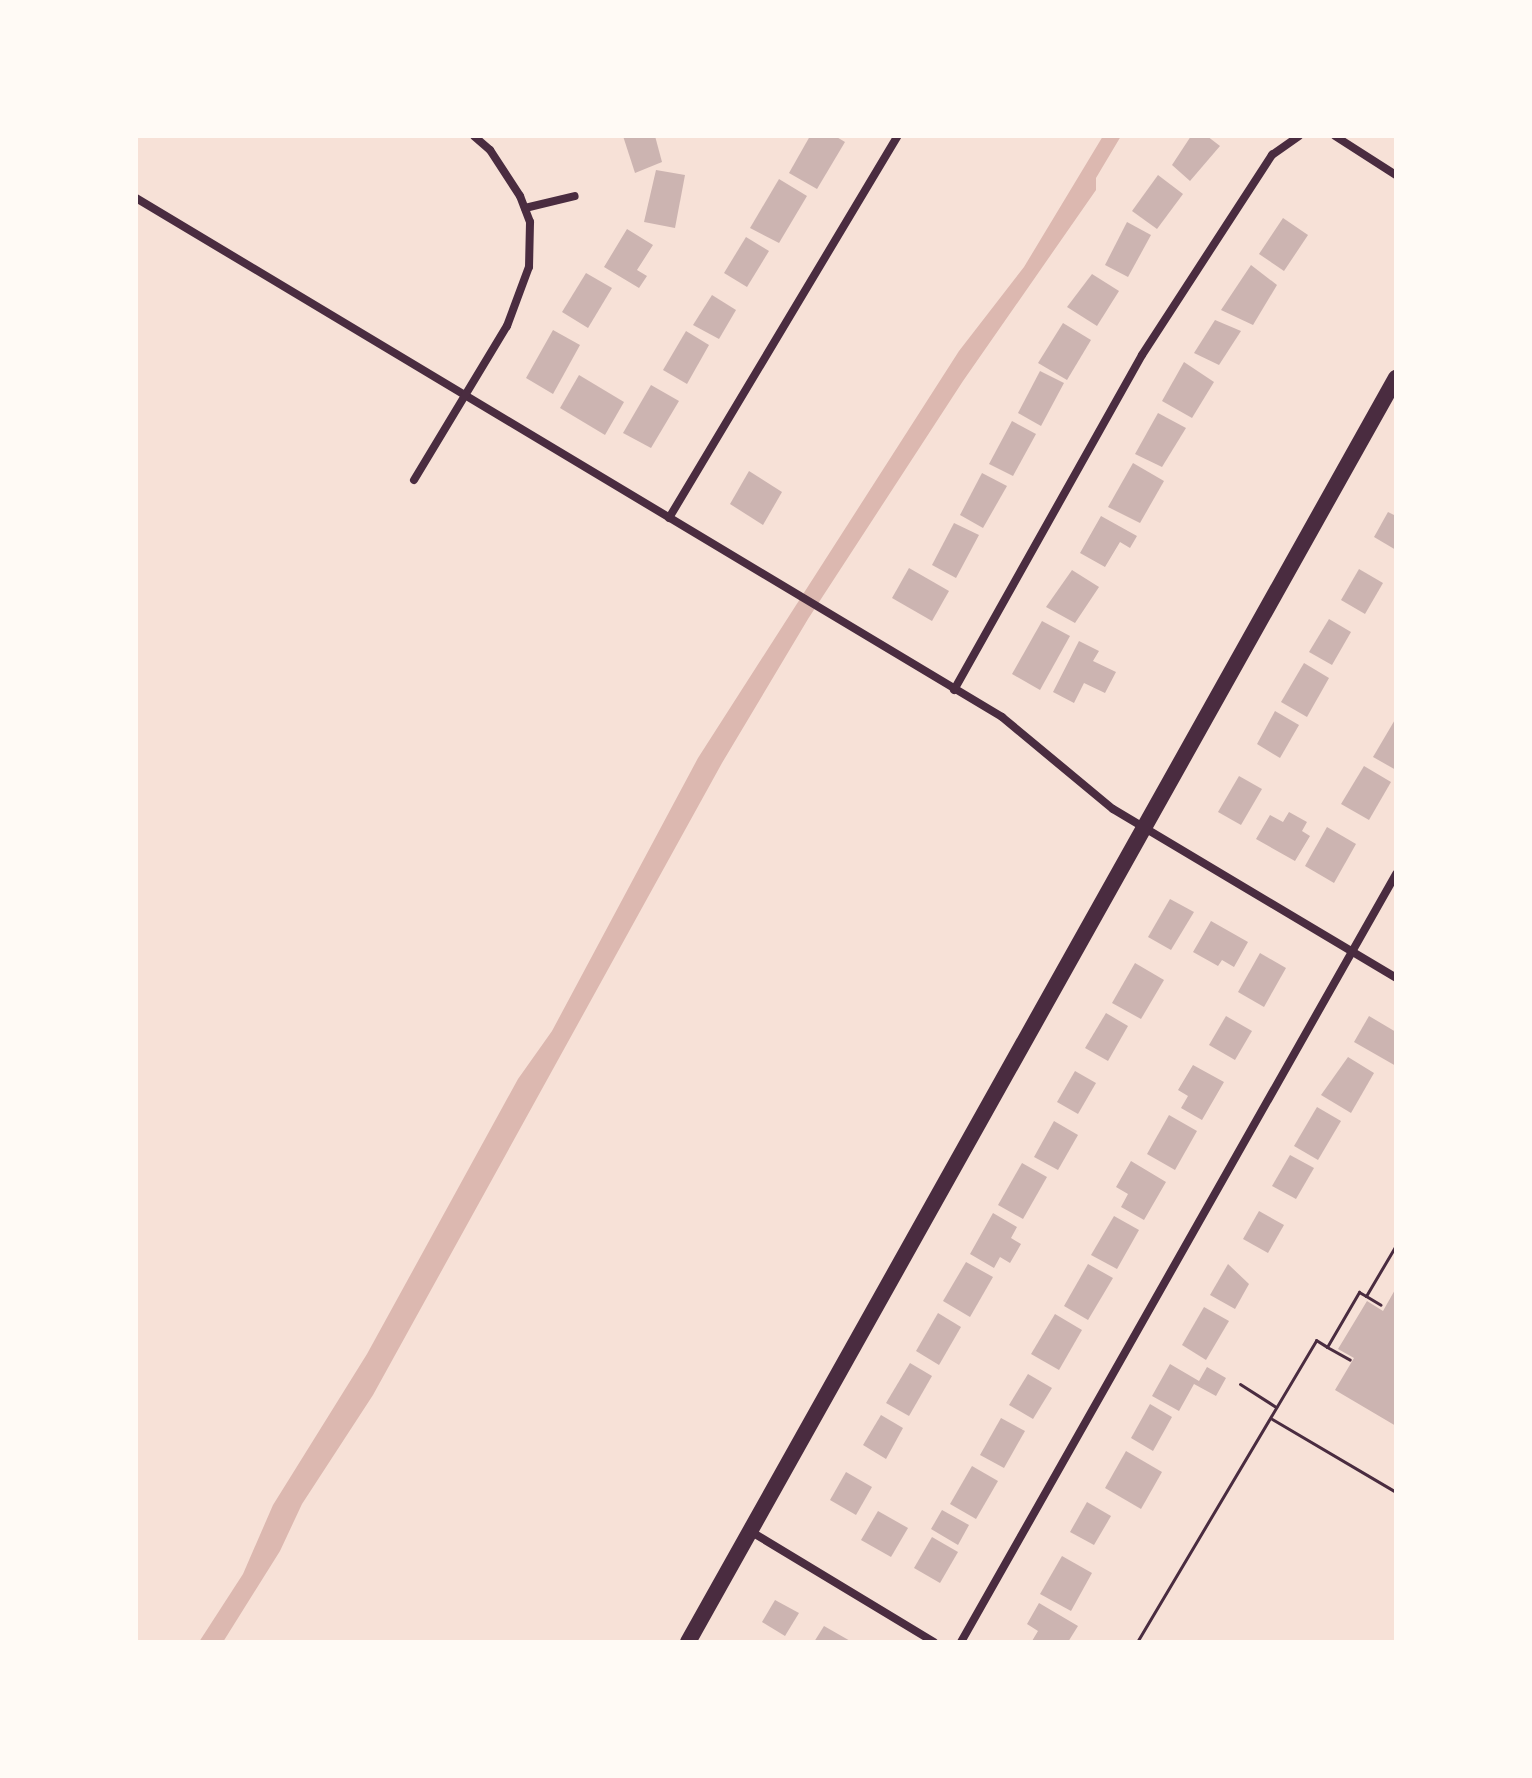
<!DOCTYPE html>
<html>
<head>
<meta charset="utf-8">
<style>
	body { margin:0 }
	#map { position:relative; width:1532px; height:1778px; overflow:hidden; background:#f7e1d7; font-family:"Golos Text",sans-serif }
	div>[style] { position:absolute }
	.water>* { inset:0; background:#dcb8b0 }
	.building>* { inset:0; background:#ccb4b1 }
	.path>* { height:3px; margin:-1.5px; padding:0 1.5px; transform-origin:1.5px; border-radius:1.5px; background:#4a2c40 }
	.minor>* { height:8px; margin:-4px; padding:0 4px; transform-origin:4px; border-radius:4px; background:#4a2c40 }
	.secondary>* { height:16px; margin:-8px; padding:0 8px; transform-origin:8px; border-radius:8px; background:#4a2c40 }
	span { translate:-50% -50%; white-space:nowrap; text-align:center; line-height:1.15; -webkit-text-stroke:8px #fffaf5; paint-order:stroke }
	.frame { position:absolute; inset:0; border:138px solid #fffaf5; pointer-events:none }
</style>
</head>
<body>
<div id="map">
	<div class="water">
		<i style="clip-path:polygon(1103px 136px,1121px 136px,1096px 178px,1096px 190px,963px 381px,808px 619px,722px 763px,373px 1395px,302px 1504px,280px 1551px,223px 1642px,199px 1642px,243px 1574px,273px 1505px,367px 1354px,518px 1079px,552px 1031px,698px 758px,959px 351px,1024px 267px)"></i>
	</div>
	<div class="building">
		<i style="clip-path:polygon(623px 136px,655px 136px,662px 162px,635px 173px)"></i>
		<i style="clip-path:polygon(810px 136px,835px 136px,845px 142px,817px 189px,789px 173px)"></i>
		<i style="clip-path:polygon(1191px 136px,1207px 136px,1220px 146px,1190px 181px,1172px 165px)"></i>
		<i style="clip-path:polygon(656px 170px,685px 175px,675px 228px,644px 222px)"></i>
		<i style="clip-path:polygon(1158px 175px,1183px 194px,1157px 229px,1132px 211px)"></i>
		<i style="clip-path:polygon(779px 179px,807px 196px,779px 243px,750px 228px)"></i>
		<i style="clip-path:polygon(1283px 218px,1308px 235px,1284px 271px,1259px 254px)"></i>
		<i style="clip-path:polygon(1127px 222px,1151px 235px,1128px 277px,1105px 265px)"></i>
		<i style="clip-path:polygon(627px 229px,653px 245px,637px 270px,647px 276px,639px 288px,604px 267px)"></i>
		<i style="clip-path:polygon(746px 237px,769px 251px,747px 287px,724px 273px)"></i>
		<i style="clip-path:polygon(1251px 265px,1277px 285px,1253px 325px,1221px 310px)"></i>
		<i style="clip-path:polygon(586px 273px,612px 288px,588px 328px,562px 312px)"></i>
		<i style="clip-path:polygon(1092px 274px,1119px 291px,1097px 326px,1067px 307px)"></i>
		<i style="clip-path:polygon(712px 295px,736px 310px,719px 339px,693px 325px)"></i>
		<i style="clip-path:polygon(1215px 320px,1241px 331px,1219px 365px,1194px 353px)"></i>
		<i style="clip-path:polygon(1063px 323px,1091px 340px,1067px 380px,1038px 363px)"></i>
		<i style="clip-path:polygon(553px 330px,580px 345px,553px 394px,526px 378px)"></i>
		<i style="clip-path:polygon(686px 331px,709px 345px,687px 384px,663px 370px)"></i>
		<i style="clip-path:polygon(1184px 362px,1214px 382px,1192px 418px,1162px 401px)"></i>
		<i style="clip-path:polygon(1040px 371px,1064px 383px,1041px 426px,1018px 413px)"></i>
		<i style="clip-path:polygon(579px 375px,624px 402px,605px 435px,560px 408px)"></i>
		<i style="clip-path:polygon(651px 385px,679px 401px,651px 448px,623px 433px)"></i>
		<i style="clip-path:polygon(1158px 413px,1186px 428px,1162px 467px,1135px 454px)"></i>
		<i style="clip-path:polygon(1012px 421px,1036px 434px,1013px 476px,989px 464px)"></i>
		<i style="clip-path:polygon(1133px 463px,1164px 481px,1140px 523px,1108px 507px)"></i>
		<i style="clip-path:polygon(749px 471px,782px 492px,763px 525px,730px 504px)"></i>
		<i style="clip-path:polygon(982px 473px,1007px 486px,983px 528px,960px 515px)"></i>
		<i style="clip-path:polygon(1388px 512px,1396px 516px,1396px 550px,1374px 537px)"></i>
		<i style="clip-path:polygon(1101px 516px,1137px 536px,1130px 548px,1120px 542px,1105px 567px,1080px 553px)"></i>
		<i style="clip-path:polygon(954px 523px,979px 535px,956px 578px,932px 565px)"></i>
		<i style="clip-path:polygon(909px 568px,949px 591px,932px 621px,892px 598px)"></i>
		<i style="clip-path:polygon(1359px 569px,1383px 583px,1365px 614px,1341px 600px)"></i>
		<i style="clip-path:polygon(1072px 570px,1099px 587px,1075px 623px,1046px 607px)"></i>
		<i style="clip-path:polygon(1329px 619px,1351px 632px,1332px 665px,1309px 652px)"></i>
		<i style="clip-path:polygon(1042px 621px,1070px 636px,1040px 690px,1012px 674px)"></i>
		<i style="clip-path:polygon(1079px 641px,1099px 651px,1093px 661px,1116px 672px,1105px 693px,1084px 683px,1074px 703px,1053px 692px)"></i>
		<i style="clip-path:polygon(1304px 663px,1329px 678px,1307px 717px,1281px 702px)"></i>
		<i style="clip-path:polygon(1275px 711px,1299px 725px,1280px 758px,1257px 744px)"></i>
		<i style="clip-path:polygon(1396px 718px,1396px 770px,1373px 757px)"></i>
		<i style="clip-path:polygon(1364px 766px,1391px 782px,1369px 820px,1341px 804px)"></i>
		<i style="clip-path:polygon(1239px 776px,1262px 789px,1241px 825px,1218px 812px)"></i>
		<i style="clip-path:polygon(1289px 812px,1307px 822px,1302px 831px,1310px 836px,1295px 861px,1256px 839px,1270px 815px,1283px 822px)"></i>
		<i style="clip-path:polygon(1327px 827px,1356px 844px,1334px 883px,1305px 866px)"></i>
		<i style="clip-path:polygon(1170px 899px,1194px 912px,1171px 950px,1148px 937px)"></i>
		<i style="clip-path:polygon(1211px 921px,1248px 942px,1234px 967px,1222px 960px,1218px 966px,1193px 952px)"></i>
		<i style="clip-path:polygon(1260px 953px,1286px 968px,1264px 1007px,1238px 992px)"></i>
		<i style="clip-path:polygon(1135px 963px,1164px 980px,1141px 1019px,1112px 1003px)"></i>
		<i style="clip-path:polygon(1106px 1013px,1128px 1026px,1108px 1061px,1085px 1048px)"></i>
		<i style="clip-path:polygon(1226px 1016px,1252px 1031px,1235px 1060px,1209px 1045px)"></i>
		<i style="clip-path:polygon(1369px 1016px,1396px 1032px,1396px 1066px,1354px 1042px)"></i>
		<i style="clip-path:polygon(1348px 1057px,1374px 1073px,1351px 1113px,1321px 1095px)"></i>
		<i style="clip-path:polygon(1193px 1065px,1224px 1082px,1202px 1120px,1181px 1108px,1188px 1096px,1178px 1090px)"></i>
		<i style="clip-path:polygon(1075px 1071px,1096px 1083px,1078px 1114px,1057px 1102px)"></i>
		<i style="clip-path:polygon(1317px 1107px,1341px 1121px,1318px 1160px,1294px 1146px)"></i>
		<i style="clip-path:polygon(1169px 1115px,1197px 1131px,1175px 1170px,1147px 1154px)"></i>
		<i style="clip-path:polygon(1054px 1121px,1078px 1135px,1058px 1170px,1034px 1157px)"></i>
		<i style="clip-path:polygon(1290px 1155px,1314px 1168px,1296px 1199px,1272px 1186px)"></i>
		<i style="clip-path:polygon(1131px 1161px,1166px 1182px,1144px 1220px,1121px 1207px,1128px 1194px,1116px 1187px)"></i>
		<i style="clip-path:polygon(1022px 1163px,1047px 1177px,1023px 1219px,998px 1205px)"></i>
		<i style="clip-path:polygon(1259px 1211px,1284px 1225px,1268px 1253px,1243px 1239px)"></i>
		<i style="clip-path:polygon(993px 1213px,1017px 1227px,1011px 1238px,1021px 1244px,1010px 1263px,1000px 1257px,994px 1268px,970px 1254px)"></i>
		<i style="clip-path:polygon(1114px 1216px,1139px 1230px,1117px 1269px,1091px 1255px)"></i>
		<i style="clip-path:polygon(966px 1262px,993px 1277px,970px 1317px,943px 1301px)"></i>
		<i style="clip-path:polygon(1088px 1264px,1113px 1278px,1088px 1320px,1064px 1306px)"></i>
		<i style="clip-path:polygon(1228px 1264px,1249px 1284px,1235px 1309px,1210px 1295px)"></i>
		<i style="clip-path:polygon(1396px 1288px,1396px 1426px,1335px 1390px,1354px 1358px,1338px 1349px,1367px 1301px,1383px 1311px)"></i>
		<i style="clip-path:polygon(1204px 1307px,1229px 1321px,1206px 1360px,1182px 1345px)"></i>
		<i style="clip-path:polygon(938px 1313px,961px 1327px,939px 1365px,916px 1351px)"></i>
		<i style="clip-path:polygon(1055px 1314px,1082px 1330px,1059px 1370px,1031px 1354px)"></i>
		<i style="clip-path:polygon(910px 1363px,932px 1376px,909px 1416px,886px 1403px)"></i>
		<i style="clip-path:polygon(1170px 1364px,1199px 1381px,1207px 1367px,1226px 1378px,1216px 1396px,1194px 1384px,1179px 1411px,1152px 1396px)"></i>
		<i style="clip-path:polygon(1028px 1374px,1052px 1388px,1033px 1419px,1009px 1405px)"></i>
		<i style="clip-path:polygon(1150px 1404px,1172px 1417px,1153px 1451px,1131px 1438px)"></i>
		<i style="clip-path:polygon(881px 1415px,903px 1428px,886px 1459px,863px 1445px)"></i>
		<i style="clip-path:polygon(1001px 1418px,1025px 1431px,1004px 1468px,980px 1455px)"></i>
		<i style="clip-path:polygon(1126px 1451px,1162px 1472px,1141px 1509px,1105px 1488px)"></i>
		<i style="clip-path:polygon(972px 1466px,998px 1481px,976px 1519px,950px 1504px)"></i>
		<i style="clip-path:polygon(846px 1472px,872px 1487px,856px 1515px,830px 1500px)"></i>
		<i style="clip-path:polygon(1087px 1502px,1111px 1516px,1094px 1545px,1070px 1532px)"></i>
		<i style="clip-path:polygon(942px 1510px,969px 1525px,958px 1545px,931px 1529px)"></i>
		<i style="clip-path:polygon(878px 1511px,908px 1528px,891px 1557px,861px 1540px)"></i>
		<i style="clip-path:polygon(932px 1537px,958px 1552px,940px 1583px,914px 1568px)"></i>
		<i style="clip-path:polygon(1062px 1556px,1092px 1573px,1071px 1611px,1040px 1594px)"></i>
		<i style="clip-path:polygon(775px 1600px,799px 1613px,785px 1636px,762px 1622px)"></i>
		<i style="clip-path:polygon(1039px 1603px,1078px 1626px,1068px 1642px,1032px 1641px,1038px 1631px,1027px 1624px)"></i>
		<i style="clip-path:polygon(824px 1626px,852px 1642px,814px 1642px)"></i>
	</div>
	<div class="path">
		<i style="left:1366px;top:1296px;width:17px;rotate:31deg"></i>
		<i style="left:1327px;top:1347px;width:26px;rotate:29deg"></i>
		<i style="left:1240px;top:1384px;width:43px;rotate:32.6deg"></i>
		<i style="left:1272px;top:1419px;width:144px;rotate:30.5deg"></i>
		<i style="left:1137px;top:1642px;width:351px;rotate:-59.3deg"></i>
		<i style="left:1316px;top:1340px;width:13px;rotate:32deg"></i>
		<i style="left:1327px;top:1347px;width:64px;rotate:-59.8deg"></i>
		<i style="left:1359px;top:1292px;width:8px;rotate:30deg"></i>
		<i style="left:1366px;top:1296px;width:59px;rotate:-59.5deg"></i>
	</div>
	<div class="minor">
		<i style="left:1335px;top:136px;width:72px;rotate:32.6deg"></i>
		<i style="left:136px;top:198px;width:1010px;rotate:30.93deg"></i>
		<i style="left:1002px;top:717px;width:144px;rotate:39.7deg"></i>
		<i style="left:1113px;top:809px;width:330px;rotate:30.8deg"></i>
		<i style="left:525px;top:208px;width:51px;rotate:-13.5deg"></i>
		<i style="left:414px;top:480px;width:180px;rotate:-58.9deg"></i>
		<i style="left:507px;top:326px;width:63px;rotate:-69.6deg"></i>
		<i style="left:529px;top:267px;width:45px;rotate:-88.7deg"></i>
		<i style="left:530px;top:222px;width:28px;rotate:-111deg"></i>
		<i style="left:520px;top:196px;width:55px;rotate:-123.1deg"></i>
		<i style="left:490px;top:150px;width:21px;rotate:-139deg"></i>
		<i style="left:669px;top:518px;width:445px;rotate:-59.1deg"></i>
		<i style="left:954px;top:690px;width:384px;rotate:-60.7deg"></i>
		<i style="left:1142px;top:355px;width:239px;rotate:-57deg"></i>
		<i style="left:1272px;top:155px;width:33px;rotate:-35deg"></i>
		<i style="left:750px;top:1531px;width:215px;rotate:31.1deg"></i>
		<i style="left:961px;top:1642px;width:883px;rotate:-60.47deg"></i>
	</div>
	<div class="secondary">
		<i style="left:688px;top:1642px;width:1449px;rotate:-60.75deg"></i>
	</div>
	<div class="frame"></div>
</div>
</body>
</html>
